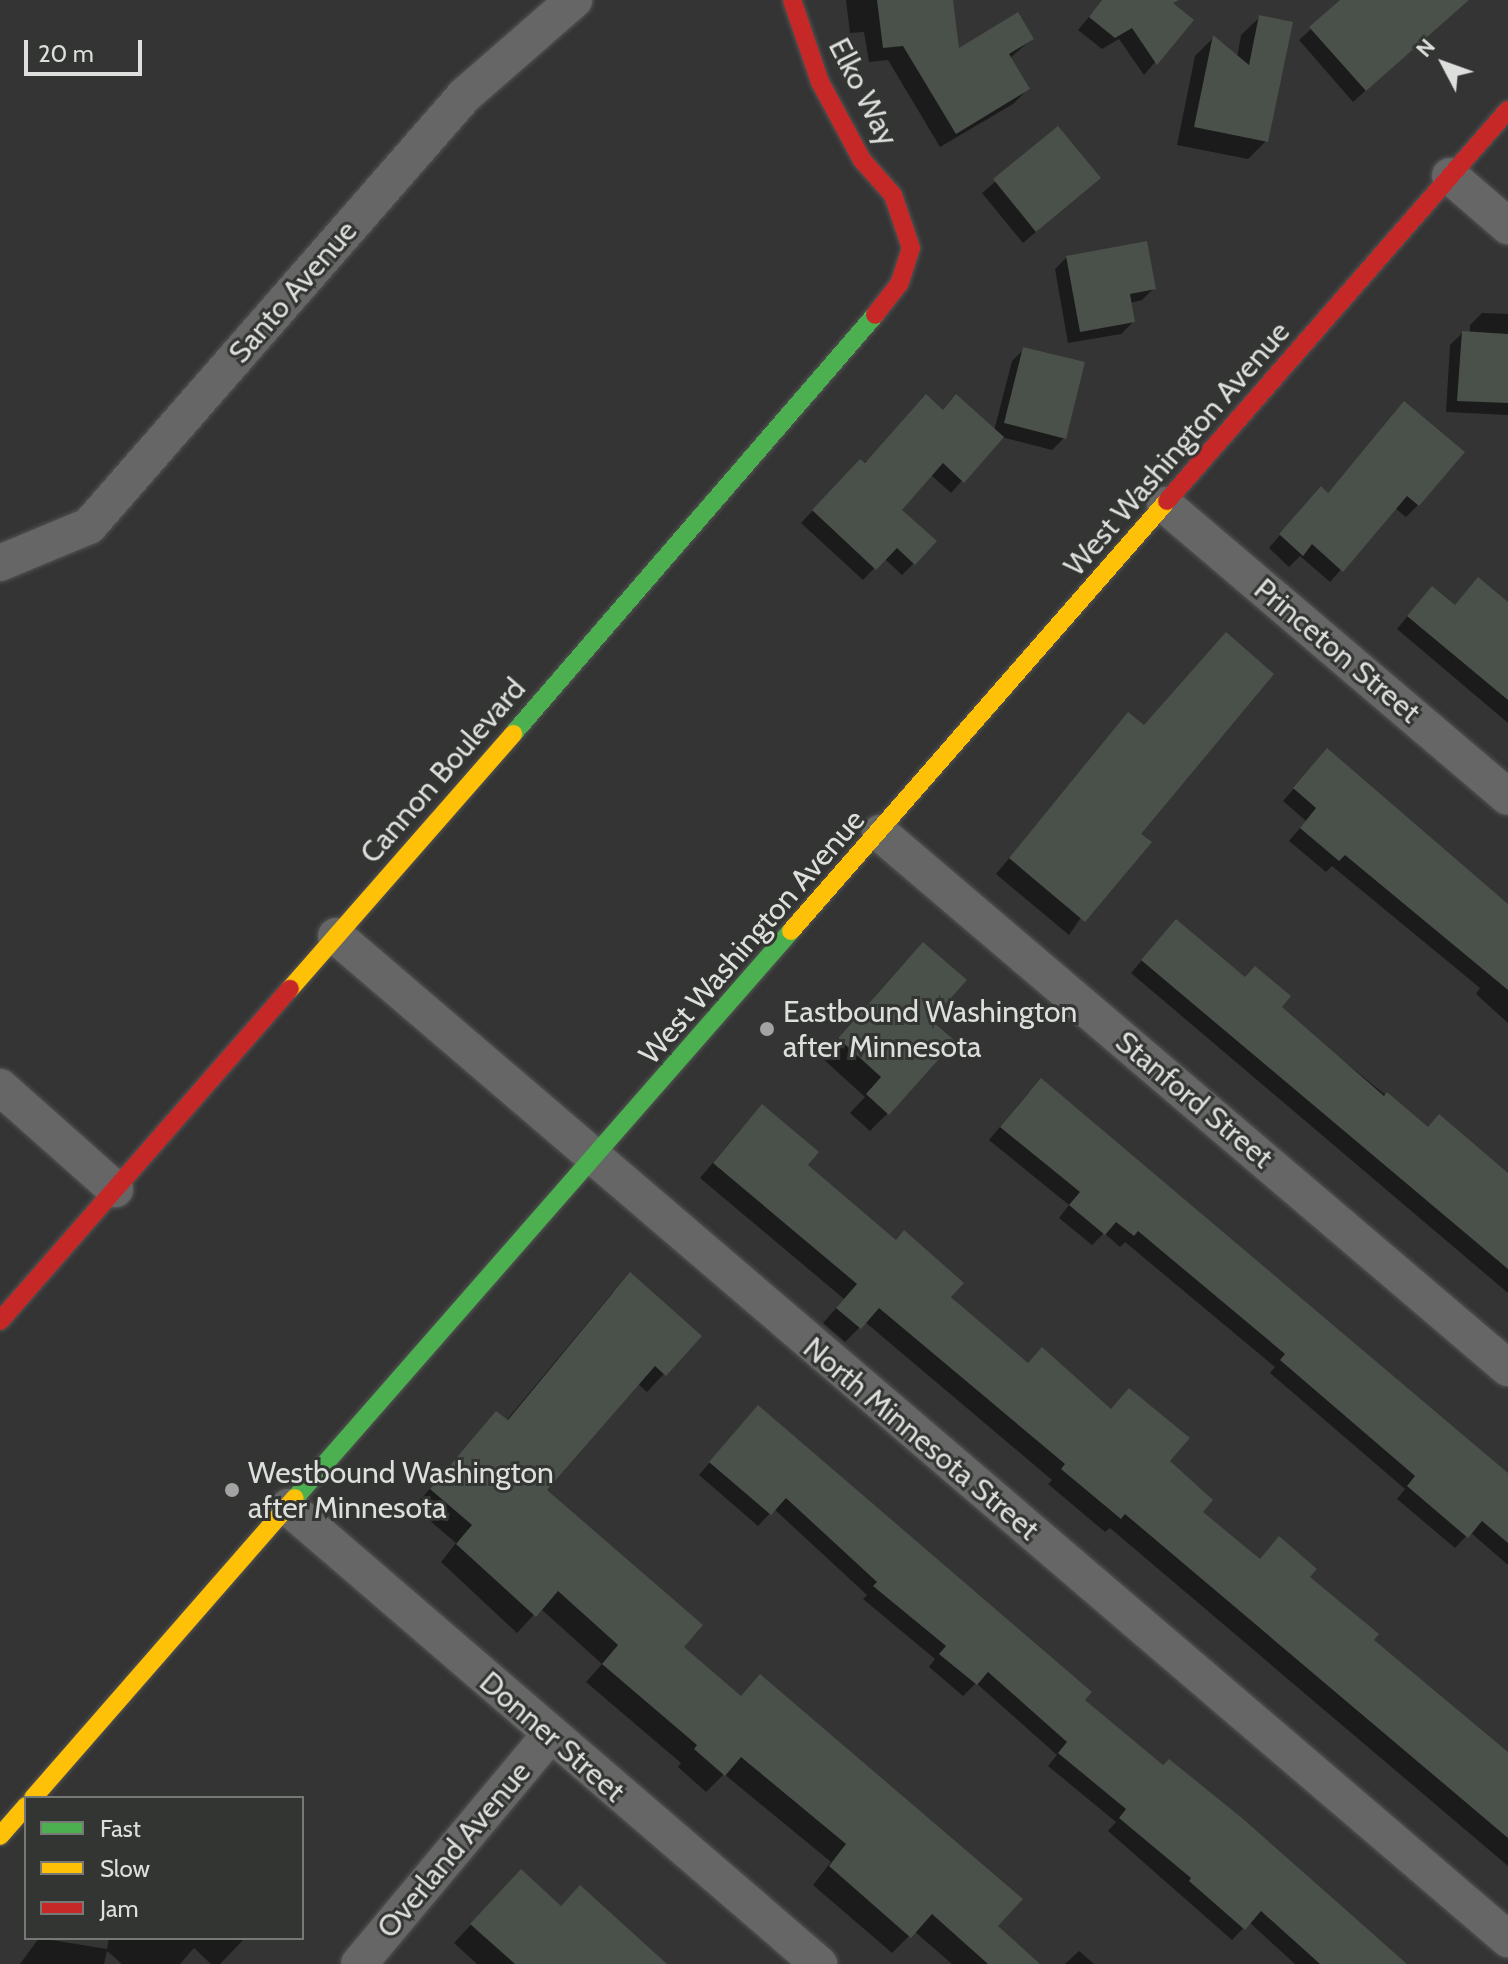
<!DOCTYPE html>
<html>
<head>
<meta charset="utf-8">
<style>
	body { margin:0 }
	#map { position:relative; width:1508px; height:1964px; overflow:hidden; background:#333433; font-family:Cabin,sans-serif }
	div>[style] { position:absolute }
	.shadow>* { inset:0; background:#0007 }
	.building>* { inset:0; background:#4a504a }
	.roads { filter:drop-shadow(0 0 2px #525252) drop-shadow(0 0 2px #525252) }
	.street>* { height:36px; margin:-18px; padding:0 18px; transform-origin:18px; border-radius:18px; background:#656665 }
	.fast>* { height:18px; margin:-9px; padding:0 9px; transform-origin:9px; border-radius:9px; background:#4caf50 }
	.slow>* { height:18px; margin:-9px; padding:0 9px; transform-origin:9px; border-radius:9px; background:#ffc107 }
	.jam>* { height:18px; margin:-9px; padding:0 9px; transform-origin:9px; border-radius:9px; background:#c62828 }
	.dots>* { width:22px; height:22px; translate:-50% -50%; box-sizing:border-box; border:4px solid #333532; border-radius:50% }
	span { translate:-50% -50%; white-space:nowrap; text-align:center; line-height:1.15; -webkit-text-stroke:6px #333532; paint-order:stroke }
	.street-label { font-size:30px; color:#dddfdd }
	.poi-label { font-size:30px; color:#dddfdd }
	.left { translate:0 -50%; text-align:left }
	.legend { position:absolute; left:24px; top:1796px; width:280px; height:144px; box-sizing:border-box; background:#333532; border:2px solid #777976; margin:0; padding:10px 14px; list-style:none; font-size:24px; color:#dddfdd }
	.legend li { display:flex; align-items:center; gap:16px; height:40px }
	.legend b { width:40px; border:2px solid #777976 }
	.north { position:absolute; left:1404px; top:24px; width:80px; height:80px; -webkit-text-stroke:6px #333532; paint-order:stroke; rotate:311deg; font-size:22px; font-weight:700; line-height:32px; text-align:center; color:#dddfdd }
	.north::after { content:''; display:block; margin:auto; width:28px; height:36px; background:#dddfdd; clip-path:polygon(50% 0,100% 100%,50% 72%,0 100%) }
	.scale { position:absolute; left:24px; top:40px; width:118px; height:36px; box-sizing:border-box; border:4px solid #dddfdd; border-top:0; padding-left:10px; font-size:24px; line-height:28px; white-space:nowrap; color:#dddfdd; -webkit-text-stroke:6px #333532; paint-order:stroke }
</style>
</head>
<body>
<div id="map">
	<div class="shadow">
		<i style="clip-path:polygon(846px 0,951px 0,958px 51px,1032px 39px,1010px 58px,1028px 89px,1013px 104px,940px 147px,888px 60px,869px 62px,864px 32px,850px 33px)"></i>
		<i style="clip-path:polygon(1103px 0,1166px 0,1191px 20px,1144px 75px,1119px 39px,1102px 49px,1078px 30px)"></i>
		<i style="clip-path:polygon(1343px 0,1465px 0,1353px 102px,1299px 40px)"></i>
		<i style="clip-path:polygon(1260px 17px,1266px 141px,1248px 159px,1177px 145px,1195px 56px,1213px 38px,1237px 58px,1241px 35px)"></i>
		<i style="clip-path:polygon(1058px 128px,1099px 178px,1023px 243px,982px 193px)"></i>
		<i style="clip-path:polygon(1067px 257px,1154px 288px,1142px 300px,1130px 303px,1133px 322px,1121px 334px,1068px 343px,1055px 269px)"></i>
		<i style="clip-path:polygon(1482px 313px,1508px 314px,1508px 415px,1446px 412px,1450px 345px,1462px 333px,1470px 334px,1470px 325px)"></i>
		<i style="clip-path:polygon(1024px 349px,1064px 438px,1052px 450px,1001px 437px,951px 493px,930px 474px,900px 510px,914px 563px,902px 575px,884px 558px,863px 580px,801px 523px,848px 473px,942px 412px,994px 431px,1012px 361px)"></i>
		<i style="clip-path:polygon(1393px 416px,1418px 505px,1406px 517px,1395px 508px,1330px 582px,1300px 556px,1289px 567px,1269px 548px,1309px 501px,1327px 494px)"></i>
		<i style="clip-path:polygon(1420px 601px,1454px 607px,1508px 605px,1508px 723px,1397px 629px)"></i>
		<i style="clip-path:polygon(1129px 714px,1138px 834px,1069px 935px,996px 874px)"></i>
		<i style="clip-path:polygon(1316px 763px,1508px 905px,1508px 1023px,1476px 994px,1480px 988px,1332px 866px,1326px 872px,1289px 841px,1306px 821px,1283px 801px)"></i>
		<i style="clip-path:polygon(1164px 934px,1279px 1008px,1427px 1129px,1508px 1176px,1508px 1293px,1131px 973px)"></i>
		<i style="clip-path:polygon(905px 962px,888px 1113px,870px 1131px,850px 1113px,865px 1097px,821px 1057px)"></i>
		<i style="clip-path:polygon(1029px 1092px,1508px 1481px,1508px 1565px,1470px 1532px,1455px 1548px,1397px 1499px,1405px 1489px,1270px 1373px,1275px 1367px,1125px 1242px,1120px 1247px,1104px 1233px,1092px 1245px,1059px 1218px,1069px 1205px,989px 1140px)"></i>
		<i style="clip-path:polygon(748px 1121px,805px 1165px,1027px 1365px,1167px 1462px,1200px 1512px,1258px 1561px,1308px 1577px,1371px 1641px,1508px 1755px,1508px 1866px,1110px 1528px,1105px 1532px,1048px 1484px,1052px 1480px,865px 1322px,845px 1342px,823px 1323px,844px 1299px,700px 1178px)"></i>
		<i style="clip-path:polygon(613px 1292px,699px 1336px,647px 1392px,637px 1383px,544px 1490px,681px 1647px,1037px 1964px,952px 1964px,914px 1931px,892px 1953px,813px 1885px,831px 1862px,724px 1774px,706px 1792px,678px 1767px,681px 1763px,586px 1682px,602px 1664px,540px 1608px,517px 1633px,441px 1562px,456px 1543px,414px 1507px,496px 1413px,506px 1421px)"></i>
		<i style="clip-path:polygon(747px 1419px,1163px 1767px,1241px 1820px,1407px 1964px,1295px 1964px,1249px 1922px,1232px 1940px,1108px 1831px,1116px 1822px,1048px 1766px,1057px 1755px,976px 1683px,963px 1696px,929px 1667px,935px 1659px,863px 1599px,867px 1595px,774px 1509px,758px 1526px,699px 1475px)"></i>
		<i style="clip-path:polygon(503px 1890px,560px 1908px,667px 1964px,477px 1964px,454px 1943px)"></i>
		<i style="clip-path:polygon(39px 1938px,107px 1949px,109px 1938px,245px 1938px,220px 1964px,211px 1964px,194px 1948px,180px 1964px,122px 1964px,107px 1951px,104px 1964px,20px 1964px)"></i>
		<i style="clip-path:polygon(1079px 1951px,1094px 1964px,1065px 1964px)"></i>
	</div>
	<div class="building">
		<i style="clip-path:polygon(877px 0,953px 0,959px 48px,1018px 12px,1034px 39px,1009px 54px,1030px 89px,956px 134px,903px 46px,883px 48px)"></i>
		<i style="clip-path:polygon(1102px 0,1179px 0,1173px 3px,1194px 20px,1157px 65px,1132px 28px,1115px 38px,1089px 17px)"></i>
		<i style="clip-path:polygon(1340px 0,1469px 0,1366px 91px,1309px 27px)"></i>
		<i style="clip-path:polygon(1259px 15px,1293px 22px,1268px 142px,1194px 127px,1213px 35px,1249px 65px)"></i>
		<i style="clip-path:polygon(1058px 126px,1101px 178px,1036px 232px,993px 179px)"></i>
		<i style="clip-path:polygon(1147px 241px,1156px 289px,1130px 294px,1135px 322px,1080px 332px,1066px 256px)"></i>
		<i style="clip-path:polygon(1462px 331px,1508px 334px,1508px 403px,1457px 401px)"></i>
		<i style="clip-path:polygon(1023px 347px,1085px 362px,1066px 439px,1004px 423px)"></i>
		<i style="clip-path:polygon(926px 394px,943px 410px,956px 394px,1004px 437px,964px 483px,943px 463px,902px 510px,937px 541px,915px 565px,897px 548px,876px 570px,812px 510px,860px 459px,865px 463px)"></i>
		<i style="clip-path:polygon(1404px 401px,1465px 452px,1419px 506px,1407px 496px,1343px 572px,1312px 544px,1303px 556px,1279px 534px,1321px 486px,1328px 493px)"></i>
		<i style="clip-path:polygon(1478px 577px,1508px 602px,1508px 700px,1407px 616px,1432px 586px,1455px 605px)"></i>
		<i style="clip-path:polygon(1226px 632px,1274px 674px,1141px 834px,1152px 842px,1085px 922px,1009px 858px,1128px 712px,1144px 725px)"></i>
		<i style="clip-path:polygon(1327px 748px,1508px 904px,1508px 990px,1345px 855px,1339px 861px,1300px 828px,1316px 808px,1293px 788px)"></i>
		<i style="clip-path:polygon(1176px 919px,1245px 977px,1255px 966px,1291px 996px,1282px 1007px,1384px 1096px,1387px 1092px,1428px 1127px,1439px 1114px,1508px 1173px,1508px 1269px,1141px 960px)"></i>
		<i style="clip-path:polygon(923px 942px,967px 980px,931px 1020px,955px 1041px,889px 1115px,866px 1094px,881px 1077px,838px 1038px)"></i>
		<i style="clip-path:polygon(1041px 1078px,1508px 1473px,1508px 1543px,1482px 1521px,1468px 1538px,1407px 1486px,1415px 1476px,1280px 1360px,1285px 1354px,1138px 1231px,1134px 1236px,1116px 1222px,1105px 1235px,1069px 1205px,1080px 1192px,1000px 1127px)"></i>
		<i style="clip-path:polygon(762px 1104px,819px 1152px,808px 1165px,896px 1240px,904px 1230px,964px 1283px,951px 1297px,1028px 1363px,1042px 1347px,1111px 1409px,1129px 1388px,1190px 1438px,1170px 1461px,1213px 1500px,1203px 1512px,1260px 1559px,1279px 1536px,1317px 1569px,1310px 1577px,1379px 1634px,1374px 1640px,1508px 1752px,1508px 1838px,1125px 1514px,1121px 1519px,1061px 1469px,1065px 1464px,879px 1308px,861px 1329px,836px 1308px,857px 1284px,713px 1163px)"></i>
		<i style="clip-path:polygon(630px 1272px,702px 1336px,666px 1376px,655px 1366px,547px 1490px,703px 1625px,684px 1647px,741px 1696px,760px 1674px,1023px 1899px,998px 1926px,1040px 1964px,988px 1964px,932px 1914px,911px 1938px,829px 1866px,846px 1844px,741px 1757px,725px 1776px,694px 1749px,697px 1745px,602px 1664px,618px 1645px,558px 1591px,536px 1617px,456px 1544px,472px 1525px,430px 1489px,496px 1411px,508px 1420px)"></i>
		<i style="clip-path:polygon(758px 1405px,1092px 1692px,1085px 1700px,1163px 1765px,1169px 1759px,1242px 1818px,1407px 1964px,1320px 1964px,1261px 1911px,1245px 1930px,1189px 1881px,1191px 1878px,1119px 1818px,1126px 1809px,1058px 1753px,1067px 1742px,988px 1672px,977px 1685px,939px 1654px,946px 1646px,873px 1586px,877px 1582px,786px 1498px,771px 1515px,709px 1462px)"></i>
		<i style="clip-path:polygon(521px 1869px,561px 1906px,580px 1885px,667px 1964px,515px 1964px,470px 1924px)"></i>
	</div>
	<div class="roads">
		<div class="street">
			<i style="left:1450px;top:176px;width:77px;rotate:40.8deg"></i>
			<i style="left:1165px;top:505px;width:450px;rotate:40.4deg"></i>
			<i style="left:0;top:563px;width:96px;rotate:-22.6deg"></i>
			<i style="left:89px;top:526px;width:572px;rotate:-48.9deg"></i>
			<i style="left:465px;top:95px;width:145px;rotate:-41.1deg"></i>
			<i style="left:880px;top:833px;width:825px;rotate:40.43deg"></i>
			<i style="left:336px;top:936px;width:1543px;rotate:40.56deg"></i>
			<i style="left:0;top:1087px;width:154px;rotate:41.6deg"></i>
			<i style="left:288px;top:1507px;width:701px;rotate:40.72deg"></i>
			<i style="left:359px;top:1964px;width:297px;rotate:-50.2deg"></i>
		</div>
		<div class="fast">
			<i style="left:513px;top:734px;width:554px;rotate:-49.17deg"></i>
			<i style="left:295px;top:1498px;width:753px;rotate:-48.82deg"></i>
		</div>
		<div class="slow">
			<i style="left:791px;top:931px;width:571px;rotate:-48.83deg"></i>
			<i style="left:290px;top:989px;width:339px;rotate:-48.8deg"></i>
			<i style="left:33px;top:1798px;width:398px;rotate:-48.9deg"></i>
			<i style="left:0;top:1836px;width:40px;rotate:-49deg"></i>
		</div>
		<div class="jam">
			<i style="left:792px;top:0;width:87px;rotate:71.1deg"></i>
			<i style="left:820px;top:82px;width:89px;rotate:61.7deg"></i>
			<i style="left:862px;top:160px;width:47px;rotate:48.5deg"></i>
			<i style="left:893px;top:195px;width:56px;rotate:71.2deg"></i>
			<i style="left:911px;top:248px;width:38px;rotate:108deg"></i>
			<i style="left:899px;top:284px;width:39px;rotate:128deg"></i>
			<i style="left:1167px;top:501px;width:519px;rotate:-48.91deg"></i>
			<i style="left:0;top:1321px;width:441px;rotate:-48.9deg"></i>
		</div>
	</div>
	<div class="dots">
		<i style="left:767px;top:1029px;background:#a2a3a2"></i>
		<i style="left:232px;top:1490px;background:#a2a3a2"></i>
	</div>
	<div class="street-label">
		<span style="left:863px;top:92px;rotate:63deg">Elko Way</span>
		<span style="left:293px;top:292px;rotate:-49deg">Santo Avenue</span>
		<span style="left:1177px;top:449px;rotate:-49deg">West Washington Avenue</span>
		<span style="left:1337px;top:651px;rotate:40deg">Princeton Street</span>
		<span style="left:443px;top:771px;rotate:-49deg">Cannon Boulevard</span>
		<span style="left:752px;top:937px;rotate:-49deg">West Washington Avenue</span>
		<span style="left:1194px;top:1100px;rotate:40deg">Stanford Street</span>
		<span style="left:921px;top:1439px;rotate:40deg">North Minnesota Street</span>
		<span style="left:552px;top:1737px;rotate:41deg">Donner Street</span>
		<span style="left:454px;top:1850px;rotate:-50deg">Overland Avenue</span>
	</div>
	<div class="poi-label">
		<span class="left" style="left:783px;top:1029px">Eastbound Washington<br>after Minnesota</span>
		<span class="left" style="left:248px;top:1490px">Westbound Washington<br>after Minnesota</span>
	</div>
	<ul class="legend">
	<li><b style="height:10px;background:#4caf50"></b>Fast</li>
	<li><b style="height:10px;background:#ffc107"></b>Slow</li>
	<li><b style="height:10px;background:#c62828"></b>Jam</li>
	</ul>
	<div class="north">N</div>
	<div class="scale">20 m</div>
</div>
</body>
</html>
